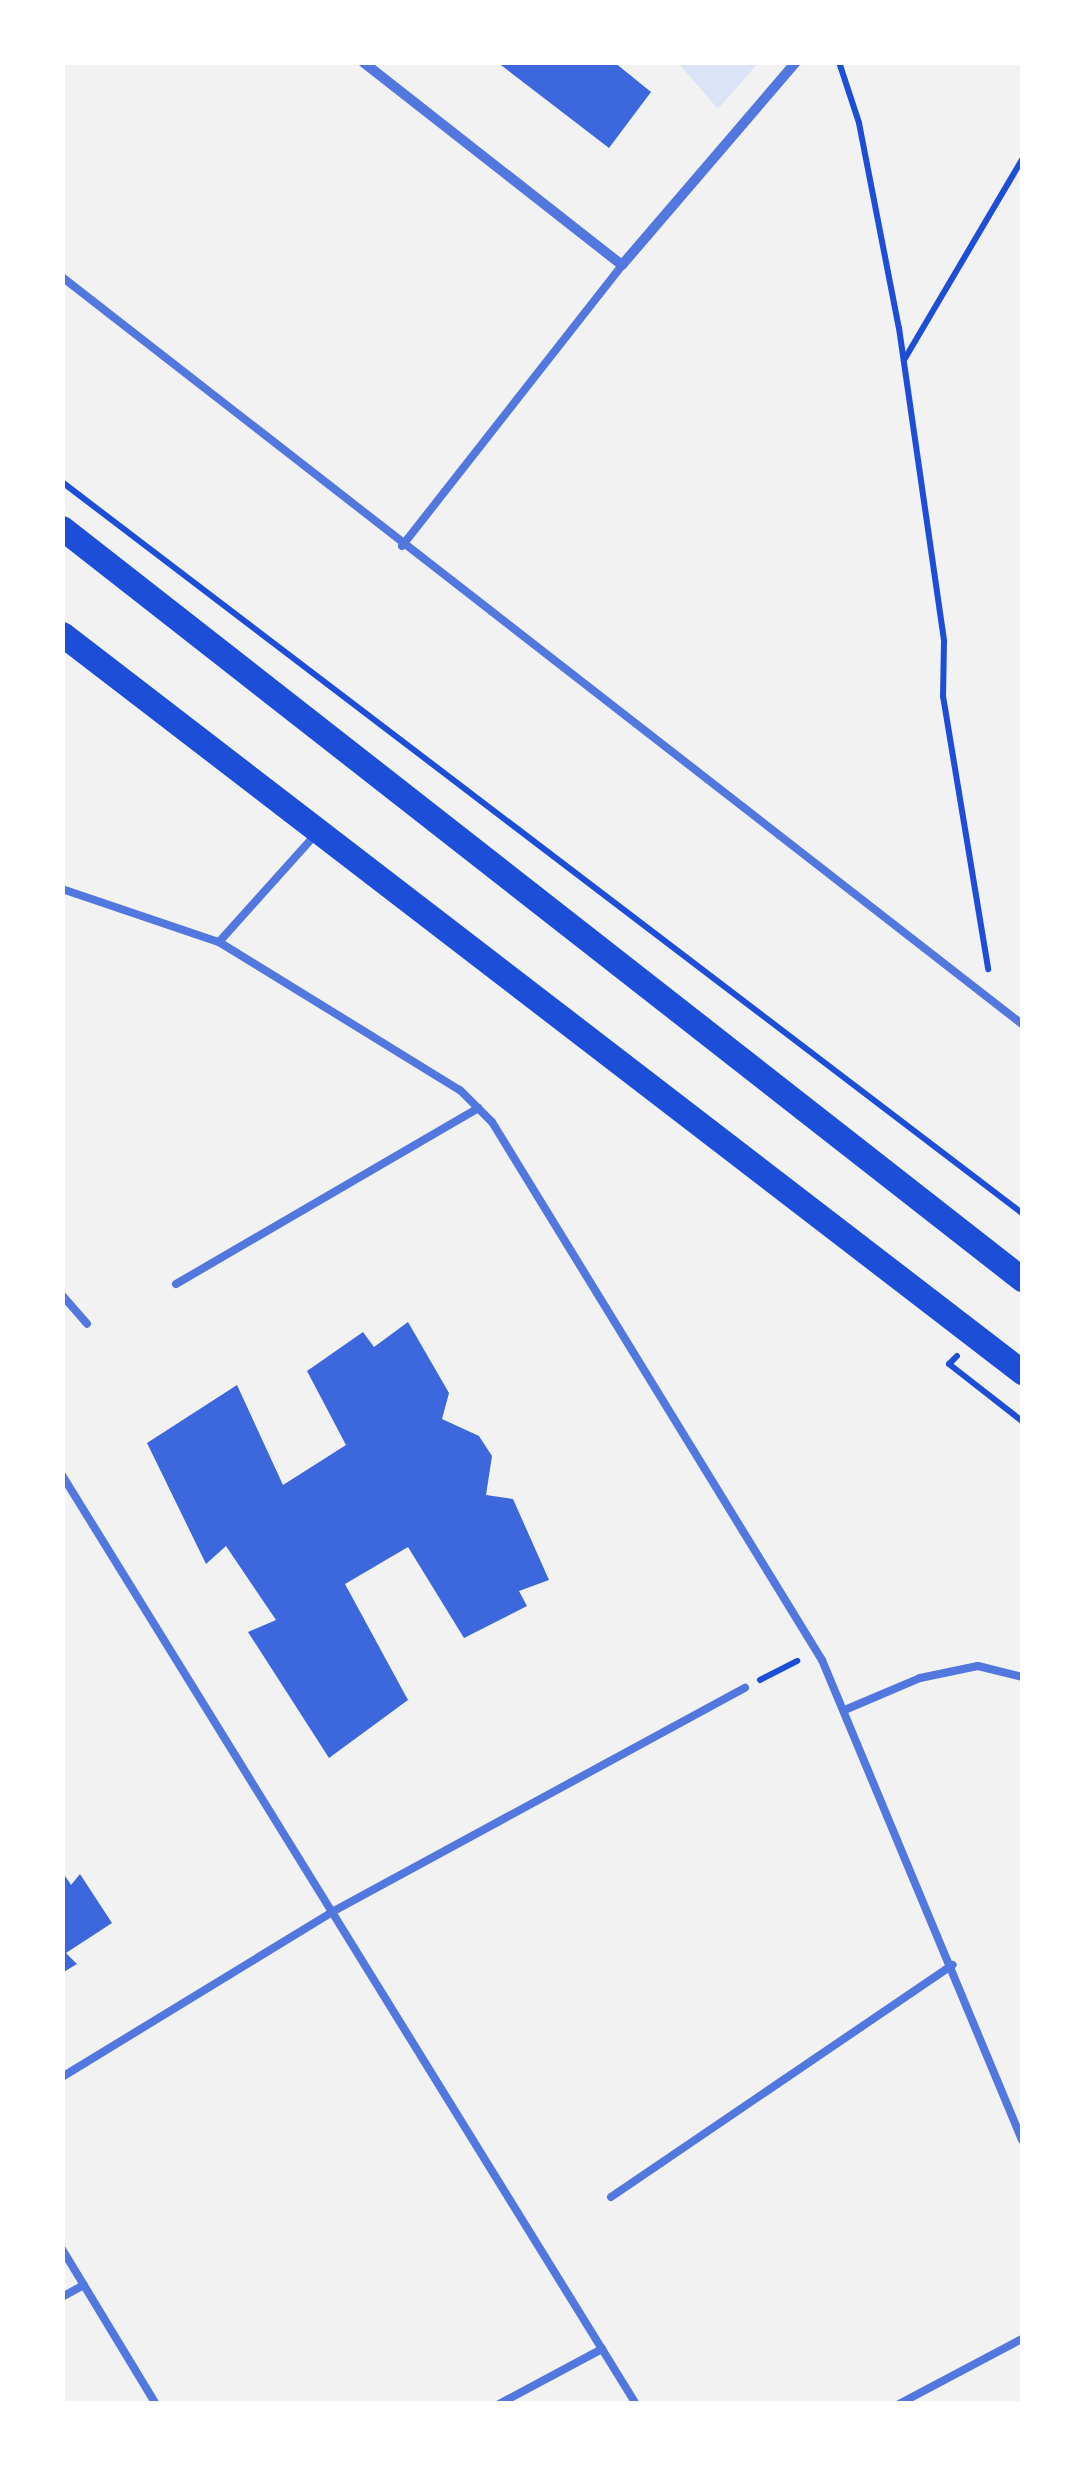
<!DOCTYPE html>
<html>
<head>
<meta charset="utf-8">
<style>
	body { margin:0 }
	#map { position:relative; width:1085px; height:2466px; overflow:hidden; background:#f2f2f2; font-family:"PT Sans",sans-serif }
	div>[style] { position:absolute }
	.green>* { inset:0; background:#dbe4f7 }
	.building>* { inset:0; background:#3d67dc }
	.path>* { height:6px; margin:-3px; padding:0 3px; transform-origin:3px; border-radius:3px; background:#1d4ed8 }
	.service>* { height:8px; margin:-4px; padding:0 4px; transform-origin:4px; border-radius:4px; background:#5277de }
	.minor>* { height:10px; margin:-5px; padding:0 5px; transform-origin:5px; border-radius:5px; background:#5277de }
	.primary>* { height:25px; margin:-12.5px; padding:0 12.5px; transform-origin:12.5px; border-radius:12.5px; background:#1d4ed8 }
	span { translate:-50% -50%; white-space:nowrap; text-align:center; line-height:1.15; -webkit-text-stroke:9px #fff; paint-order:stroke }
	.frame { position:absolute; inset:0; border:65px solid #fff; pointer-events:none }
</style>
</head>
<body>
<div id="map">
	<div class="green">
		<i style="clip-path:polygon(678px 63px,758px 63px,718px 109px)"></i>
	</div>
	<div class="building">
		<i style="clip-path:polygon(497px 62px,614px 62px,651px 92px,609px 148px)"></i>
		<i style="clip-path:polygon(408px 1322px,449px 1393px,442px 1419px,479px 1436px,492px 1456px,486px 1495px,513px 1499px,549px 1580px,519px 1591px,527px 1606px,464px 1638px,408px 1547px,345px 1584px,408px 1700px,329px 1758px,248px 1632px,276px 1620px,226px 1546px,206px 1564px,147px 1443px,237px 1385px,283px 1485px,346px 1445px,307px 1371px,363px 1332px,374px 1347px)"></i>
		<i style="clip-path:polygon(62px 1871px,71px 1885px,80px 1874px,112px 1923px,66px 1953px,77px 1964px,62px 1973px)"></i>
	</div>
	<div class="path">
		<i style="left:839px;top:62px;width:64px;rotate:71.8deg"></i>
		<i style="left:859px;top:123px;width:209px;rotate:79deg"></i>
		<i style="left:899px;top:328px;width:316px;rotate:81.8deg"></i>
		<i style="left:944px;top:641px;width:55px;rotate:91deg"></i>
		<i style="left:943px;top:696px;width:277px;rotate:80.6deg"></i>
		<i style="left:904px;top:360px;width:232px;rotate:-59.5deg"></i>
		<i style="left:62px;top:482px;width:1207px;rotate:37.29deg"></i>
		<i style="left:957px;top:1356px;width:11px;rotate:135deg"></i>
		<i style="left:949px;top:1364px;width:93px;rotate:38deg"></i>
		<i style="left:760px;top:1680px;width:42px;rotate:-27.2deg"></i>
	</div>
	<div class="service">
		<i style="left:62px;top:277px;width:1216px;rotate:37.89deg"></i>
		<i style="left:402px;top:546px;width:357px;rotate:-51.9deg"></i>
		<i style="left:62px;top:889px;width:166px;rotate:18.7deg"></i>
		<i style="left:219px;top:942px;width:283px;rotate:31.6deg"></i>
		<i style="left:460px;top:1090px;width:45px;rotate:45deg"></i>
		<i style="left:492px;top:1122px;width:631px;rotate:58.48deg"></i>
		<i style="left:822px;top:1660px;width:520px;rotate:67.38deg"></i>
		<i style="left:219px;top:942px;width:145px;rotate:-48.1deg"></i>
		<i style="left:176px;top:1284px;width:350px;rotate:-30.2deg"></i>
		<i style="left:62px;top:1295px;width:38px;rotate:49deg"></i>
		<i style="left:62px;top:1475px;width:1092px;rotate:58.29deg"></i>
		<i style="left:847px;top:1709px;width:79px;rotate:-23deg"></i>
		<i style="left:920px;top:1678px;width:59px;rotate:-11.7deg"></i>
		<i style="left:978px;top:1666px;width:45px;rotate:14deg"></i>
		<i style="left:62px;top:2077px;width:316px;rotate:-31.4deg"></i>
		<i style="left:332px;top:1912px;width:470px;rotate:-28.5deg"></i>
		<i style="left:611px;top:2197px;width:413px;rotate:-34.2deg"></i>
		<i style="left:62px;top:2249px;width:181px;rotate:58.8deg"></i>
		<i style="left:62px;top:2297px;width:25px;rotate:-29deg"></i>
		<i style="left:499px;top:2404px;width:117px;rotate:-28.1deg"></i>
		<i style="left:899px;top:2404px;width:139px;rotate:-27.9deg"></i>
	</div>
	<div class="minor">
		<i style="left:363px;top:62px;width:329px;rotate:38.1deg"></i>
		<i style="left:622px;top:265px;width:267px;rotate:-49.4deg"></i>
	</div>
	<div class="primary">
		<i style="left:62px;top:528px;width:1219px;rotate:38.04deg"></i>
		<i style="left:62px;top:634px;width:1211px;rotate:37.55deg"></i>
	</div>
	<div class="frame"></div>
</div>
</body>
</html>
